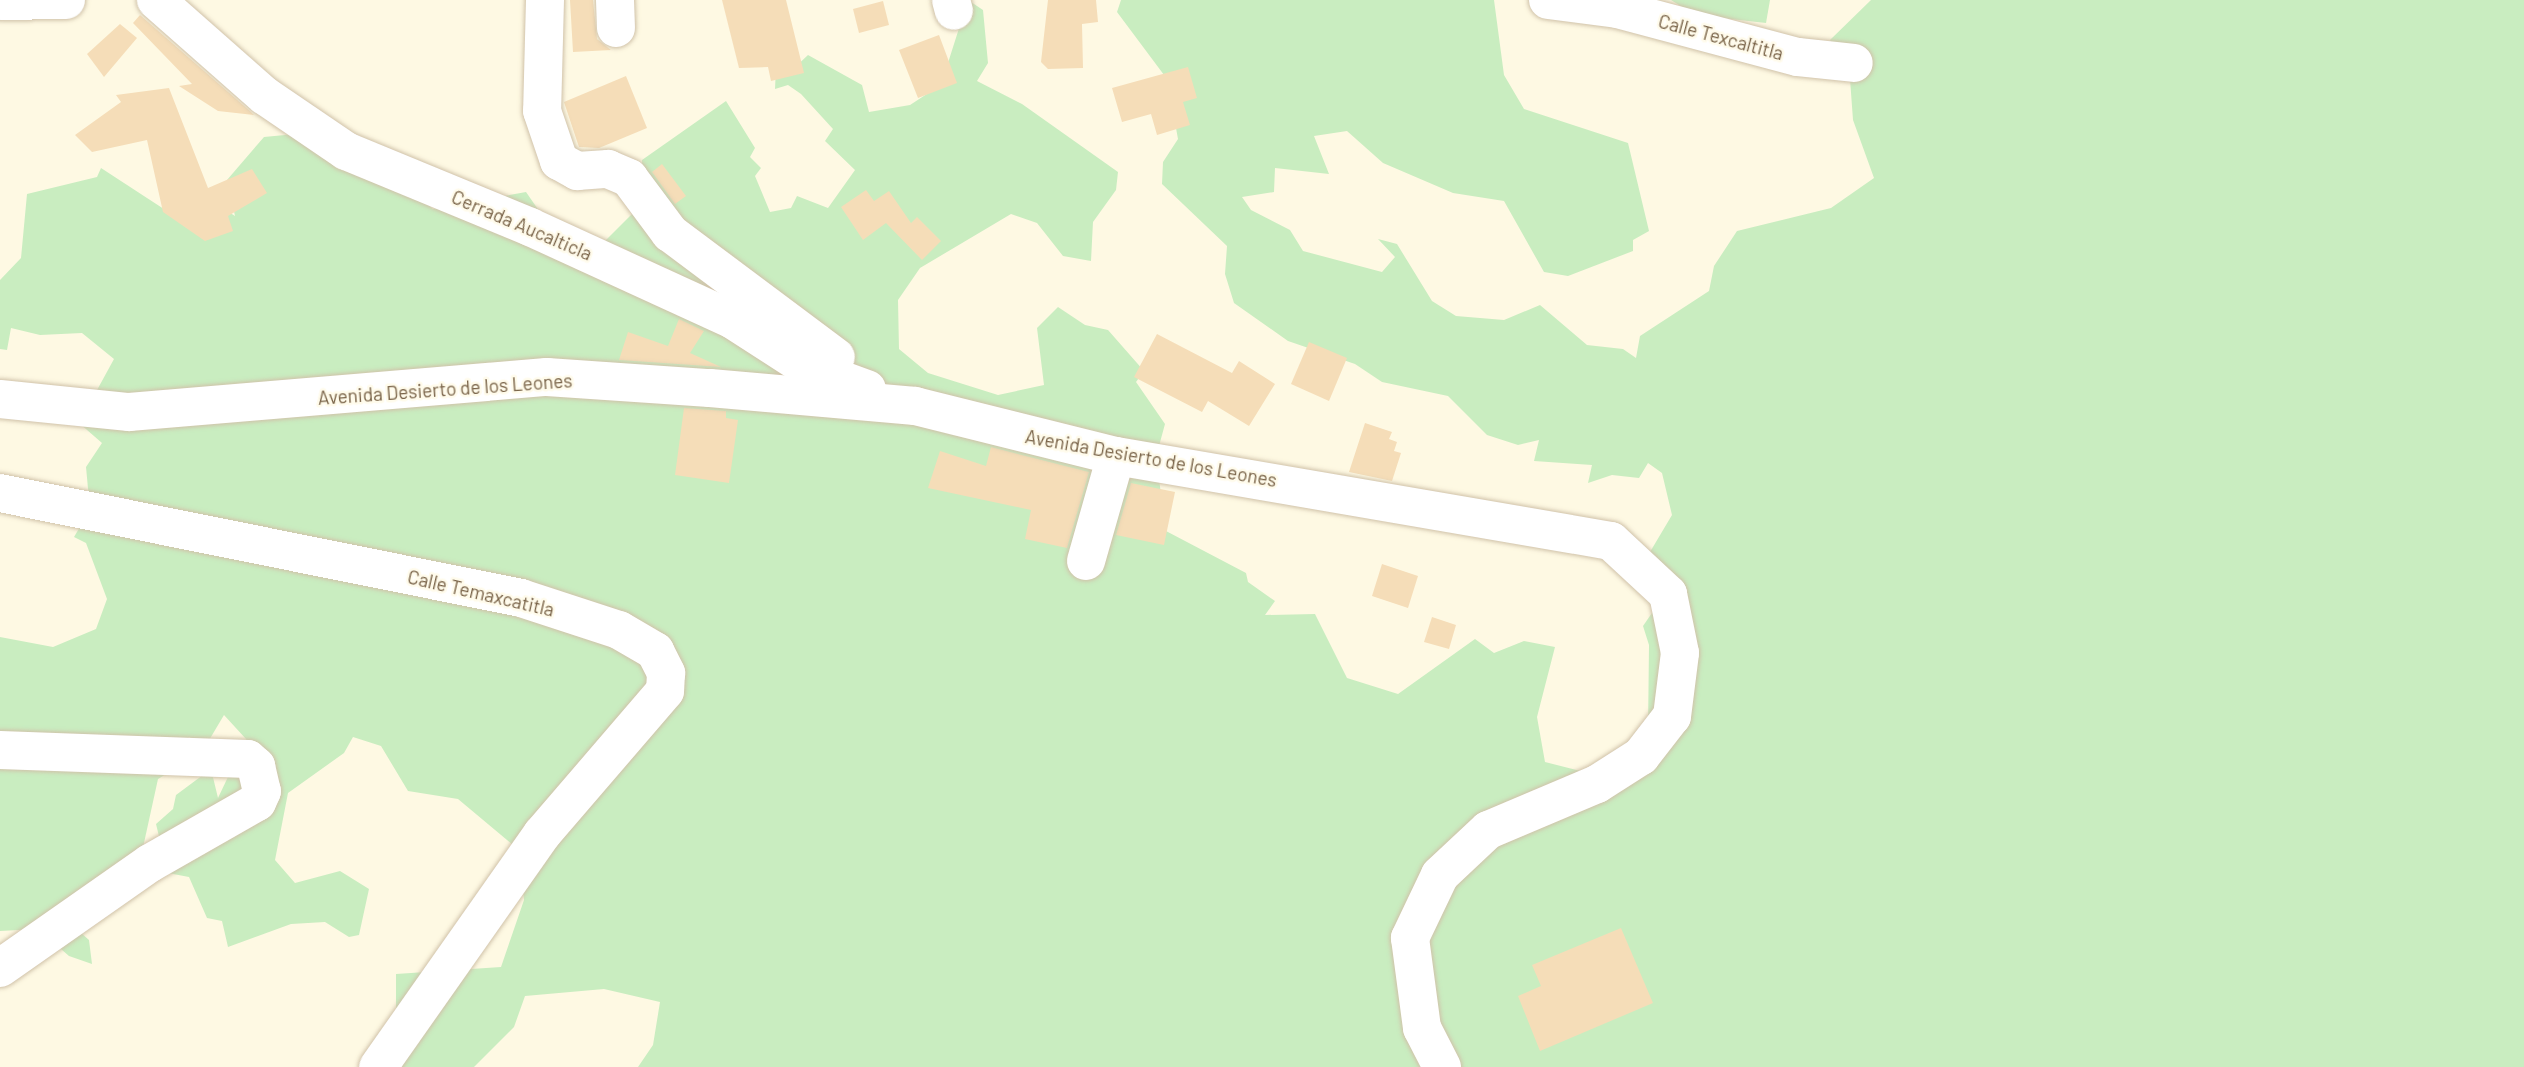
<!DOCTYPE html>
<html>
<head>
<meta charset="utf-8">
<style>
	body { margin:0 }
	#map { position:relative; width:2524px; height:1067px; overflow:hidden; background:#fef9e3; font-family:Barlow,sans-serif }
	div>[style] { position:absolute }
	.green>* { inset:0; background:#c9edc0 }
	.building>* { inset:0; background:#f5ddb8 }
	.roads { filter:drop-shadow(0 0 2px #d0c2a9) drop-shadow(0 0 2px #d0c2a9) }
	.minor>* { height:38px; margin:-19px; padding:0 19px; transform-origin:19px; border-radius:19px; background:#fff }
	span { translate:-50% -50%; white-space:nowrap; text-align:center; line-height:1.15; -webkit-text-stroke:5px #fffbeb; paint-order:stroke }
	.street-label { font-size:19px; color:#786247 }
</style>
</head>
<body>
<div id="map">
	<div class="green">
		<i style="clip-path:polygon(968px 0,983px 10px,988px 63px,977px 81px,1022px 104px,1118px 172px,1116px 190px,1093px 222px,1091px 261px,1063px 256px,1037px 223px,1011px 214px,920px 268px,898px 300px,899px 349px,928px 373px,998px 395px,1044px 385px,1037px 328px,1058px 307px,1085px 325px,1108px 330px,1144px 371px,1136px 382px,1165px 424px,1156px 457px,1166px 531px,1246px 573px,1248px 582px,1275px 601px,1265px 615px,1315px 614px,1347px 678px,1398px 694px,1475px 639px,1494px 653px,1524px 641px,1555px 647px,1537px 717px,1545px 762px,1608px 778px,1648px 731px,1649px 645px,1643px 626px,1654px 610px,1650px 552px,1672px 515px,1662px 473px,1648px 463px,1639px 478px,1612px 475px,1588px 483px,1592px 465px,1534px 461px,1539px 440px,1518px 445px,1487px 435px,1448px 396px,1382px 382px,1355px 364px,1288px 341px,1234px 303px,1225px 274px,1227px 246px,1162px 184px,1163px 162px,1178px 139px,1167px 79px,1117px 12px,1121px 0,1494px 0,1504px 75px,1524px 109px,1628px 143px,1649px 231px,1633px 240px,1633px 251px,1568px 276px,1544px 272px,1504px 201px,1453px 193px,1383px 163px,1347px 131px,1314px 136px,1329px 174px,1275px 168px,1274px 192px,1242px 197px,1251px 210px,1290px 230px,1303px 251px,1382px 272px,1395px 257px,1378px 239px,1397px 244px,1432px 301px,1456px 316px,1504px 320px,1540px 305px,1587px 345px,1623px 349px,1636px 358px,1640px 336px,1709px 291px,1714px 266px,1737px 231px,1831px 208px,1874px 178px,1853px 120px,1850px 79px,1830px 40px,1871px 0,2524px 0,2524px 1067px,638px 1067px,653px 1045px,660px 1002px,604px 989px,525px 996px,514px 1027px,474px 1067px,384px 1067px,396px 1041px,396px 974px,501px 967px,524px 900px,519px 850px,458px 799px,408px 791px,381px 746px,353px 737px,344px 753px,288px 793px,275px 860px,295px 883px,340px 871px,369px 889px,359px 935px,349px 937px,325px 922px,291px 924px,228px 947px,222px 921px,207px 918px,189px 877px,168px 873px,156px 824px,173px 809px,176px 795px,211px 769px,218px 798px,246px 739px,224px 715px,205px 747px,189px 737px,176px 768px,158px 779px,142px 852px,63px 917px,89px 940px,92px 964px,69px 956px,38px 929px,0 931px,0 637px,53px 647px,96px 629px,107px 599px,86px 543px,74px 537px,90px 510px,86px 467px,102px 443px,79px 423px,114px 359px,82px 333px,40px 335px,11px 328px,7px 350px,0 349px,0 280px,21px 258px,27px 194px,97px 177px,101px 168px,193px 228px,221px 207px,235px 216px,227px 180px,264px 137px,337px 130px,433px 209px,526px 192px,553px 231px,596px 250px,644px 202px,642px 160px,726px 101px,755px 148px,750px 157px,761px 168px,755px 176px,770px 212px,791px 208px,797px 196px,828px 208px,855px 170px,825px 141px,833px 129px,801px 94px,788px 85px,775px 89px,776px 67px,791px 71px,808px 55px,862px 85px,869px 112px,910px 105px,933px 90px,947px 66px)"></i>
		<i style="clip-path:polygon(1671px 0,1770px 0,1766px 23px,1695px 15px)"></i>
	</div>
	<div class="building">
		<i style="clip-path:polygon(570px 0,593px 0,597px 39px,611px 50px,573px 52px)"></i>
		<i style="clip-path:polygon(722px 0,786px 0,804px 73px,771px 81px,768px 67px,739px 68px)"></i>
		<i style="clip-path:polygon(1048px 0,1096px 0,1098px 22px,1082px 24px,1083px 68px,1048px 69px,1041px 62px)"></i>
		<i style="clip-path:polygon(883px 1px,889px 25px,859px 33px,853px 9px)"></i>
		<i style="clip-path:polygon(140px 15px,251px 112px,254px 115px,218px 111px,179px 86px,192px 84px,133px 23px)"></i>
		<i style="clip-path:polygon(120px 24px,137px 38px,104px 77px,87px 54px)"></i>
		<i style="clip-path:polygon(939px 35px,957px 83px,918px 98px,899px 50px)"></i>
		<i style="clip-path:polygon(1188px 67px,1197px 98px,1183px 102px,1190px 125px,1157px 135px,1151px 114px,1122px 122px,1112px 88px)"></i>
		<i style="clip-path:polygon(626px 76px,647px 128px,599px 148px,579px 147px,564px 102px)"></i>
		<i style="clip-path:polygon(169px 88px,208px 188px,252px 169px,267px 193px,228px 216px,233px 231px,205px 241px,163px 212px,147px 140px,92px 152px,75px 135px,121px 102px,116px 95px)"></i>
		<i style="clip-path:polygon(662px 164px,686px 196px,675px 204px,652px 172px)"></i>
		<i style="clip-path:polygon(866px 190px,874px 201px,889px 191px,911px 223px,917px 217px,941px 241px,922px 260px,886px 223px,863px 240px,841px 207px)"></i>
		<i style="clip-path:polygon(679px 319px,704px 331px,690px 353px,721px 367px,619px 360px,628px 332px,668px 346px)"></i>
		<i style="clip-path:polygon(1157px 334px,1232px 373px,1239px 361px,1275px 384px,1249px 426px,1208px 401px,1202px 412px,1134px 377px)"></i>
		<i style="clip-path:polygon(1309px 342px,1347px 358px,1329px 401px,1291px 384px)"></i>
		<i style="clip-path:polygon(684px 408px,726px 411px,726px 418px,738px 420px,729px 483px,675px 475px)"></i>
		<i style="clip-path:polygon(1365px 423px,1392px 432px,1389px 439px,1397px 442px,1394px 451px,1401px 453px,1392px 481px,1349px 472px)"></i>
		<i style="clip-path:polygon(991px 447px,1089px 472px,1067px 548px,1025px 539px,1031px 510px,928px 488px,940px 451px,986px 466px)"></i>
		<i style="clip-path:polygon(1131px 483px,1175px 492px,1164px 545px,1116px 535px)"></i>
		<i style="clip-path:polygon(1382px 564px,1418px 576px,1408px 608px,1372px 596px)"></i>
		<i style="clip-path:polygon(1432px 617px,1456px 625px,1449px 649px,1424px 642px)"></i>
		<i style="clip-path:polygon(1621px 928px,1653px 1003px,1540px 1051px,1518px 996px,1541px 986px,1532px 965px)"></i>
	</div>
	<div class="roads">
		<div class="minor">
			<i style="left:156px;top:0;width:145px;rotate:41.4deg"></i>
			<i style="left:265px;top:96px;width:98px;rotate:34.2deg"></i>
			<i style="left:346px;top:151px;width:199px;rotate:22.4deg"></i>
			<i style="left:530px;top:227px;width:223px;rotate:24.6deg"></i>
			<i style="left:733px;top:320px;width:85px;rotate:32.9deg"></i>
			<i style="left:804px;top:366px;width:67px;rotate:20.1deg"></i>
			<i style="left:545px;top:0;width:111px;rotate:91.5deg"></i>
			<i style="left:542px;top:111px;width:53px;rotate:71.2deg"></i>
			<i style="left:559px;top:161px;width:21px;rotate:29deg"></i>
			<i style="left:577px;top:171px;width:31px;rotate:-4deg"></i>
			<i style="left:608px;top:169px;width:23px;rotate:23deg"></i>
			<i style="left:629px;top:178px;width:69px;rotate:53.3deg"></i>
			<i style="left:670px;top:233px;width:207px;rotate:36.8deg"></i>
			<i style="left:615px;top:0;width:28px;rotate:88deg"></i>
			<i style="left:951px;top:0;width:11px;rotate:75deg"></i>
			<i style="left:1548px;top:0;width:70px;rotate:7.4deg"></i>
			<i style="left:1617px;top:9px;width:187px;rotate:14.9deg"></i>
			<i style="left:1798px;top:57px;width:56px;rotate:6.1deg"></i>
			<i style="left:0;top:1px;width:66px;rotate:-0.9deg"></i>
			<i style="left:0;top:399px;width:130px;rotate:5.8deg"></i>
			<i style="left:129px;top:412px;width:419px;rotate:-4.8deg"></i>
			<i style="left:547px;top:377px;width:163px;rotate:3.9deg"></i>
			<i style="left:710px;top:388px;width:206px;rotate:5deg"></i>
			<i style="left:915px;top:406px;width:207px;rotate:14deg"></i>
			<i style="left:1116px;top:456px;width:502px;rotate:9.74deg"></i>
			<i style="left:1611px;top:541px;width:78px;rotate:42.9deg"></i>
			<i style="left:1668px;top:594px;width:60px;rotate:78.5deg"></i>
			<i style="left:1680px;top:653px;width:64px;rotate:97.2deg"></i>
			<i style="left:1672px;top:716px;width:51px;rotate:127.8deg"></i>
			<i style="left:1641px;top:756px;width:52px;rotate:147.5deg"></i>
			<i style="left:1597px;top:784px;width:118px;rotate:157.1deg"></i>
			<i style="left:1488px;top:830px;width:66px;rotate:136.8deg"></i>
			<i style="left:1440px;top:875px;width:70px;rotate:115.5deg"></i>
			<i style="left:1410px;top:938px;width:91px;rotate:82.4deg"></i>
			<i style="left:1422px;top:1028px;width:44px;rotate:62.9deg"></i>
			<i style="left:0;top:493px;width:531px;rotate:11.39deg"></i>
			<i style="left:521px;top:598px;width:103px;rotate:18.1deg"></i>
			<i style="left:619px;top:630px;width:42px;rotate:30.3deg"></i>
			<i style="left:655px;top:651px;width:25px;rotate:63deg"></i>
			<i style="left:666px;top:673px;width:18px;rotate:93deg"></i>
			<i style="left:665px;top:691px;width:189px;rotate:130.7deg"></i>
			<i style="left:542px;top:834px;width:285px;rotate:125.1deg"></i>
			<i style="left:1086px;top:561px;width:109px;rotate:-74.1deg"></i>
			<i style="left:0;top:750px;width:248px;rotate:2.1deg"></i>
			<i style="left:248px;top:759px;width:11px;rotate:41deg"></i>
			<i style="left:256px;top:766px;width:26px;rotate:77deg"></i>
			<i style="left:262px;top:791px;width:12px;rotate:114deg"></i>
			<i style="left:257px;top:802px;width:123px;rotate:150.3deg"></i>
			<i style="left:150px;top:863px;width:183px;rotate:145deg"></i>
		</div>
	</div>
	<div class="street-label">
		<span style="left:1721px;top:37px;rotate:15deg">Calle Texcaltitla</span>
		<span style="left:522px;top:225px;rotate:23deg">Cerrada Aucalticla</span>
		<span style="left:445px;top:389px;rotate:-4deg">Avenida Desierto de los Leones</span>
		<span style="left:1151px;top:458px;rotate:10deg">Avenida Desierto de los Leones</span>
		<span style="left:481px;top:593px;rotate:13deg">Calle Temaxcatitla</span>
	</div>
</div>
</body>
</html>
